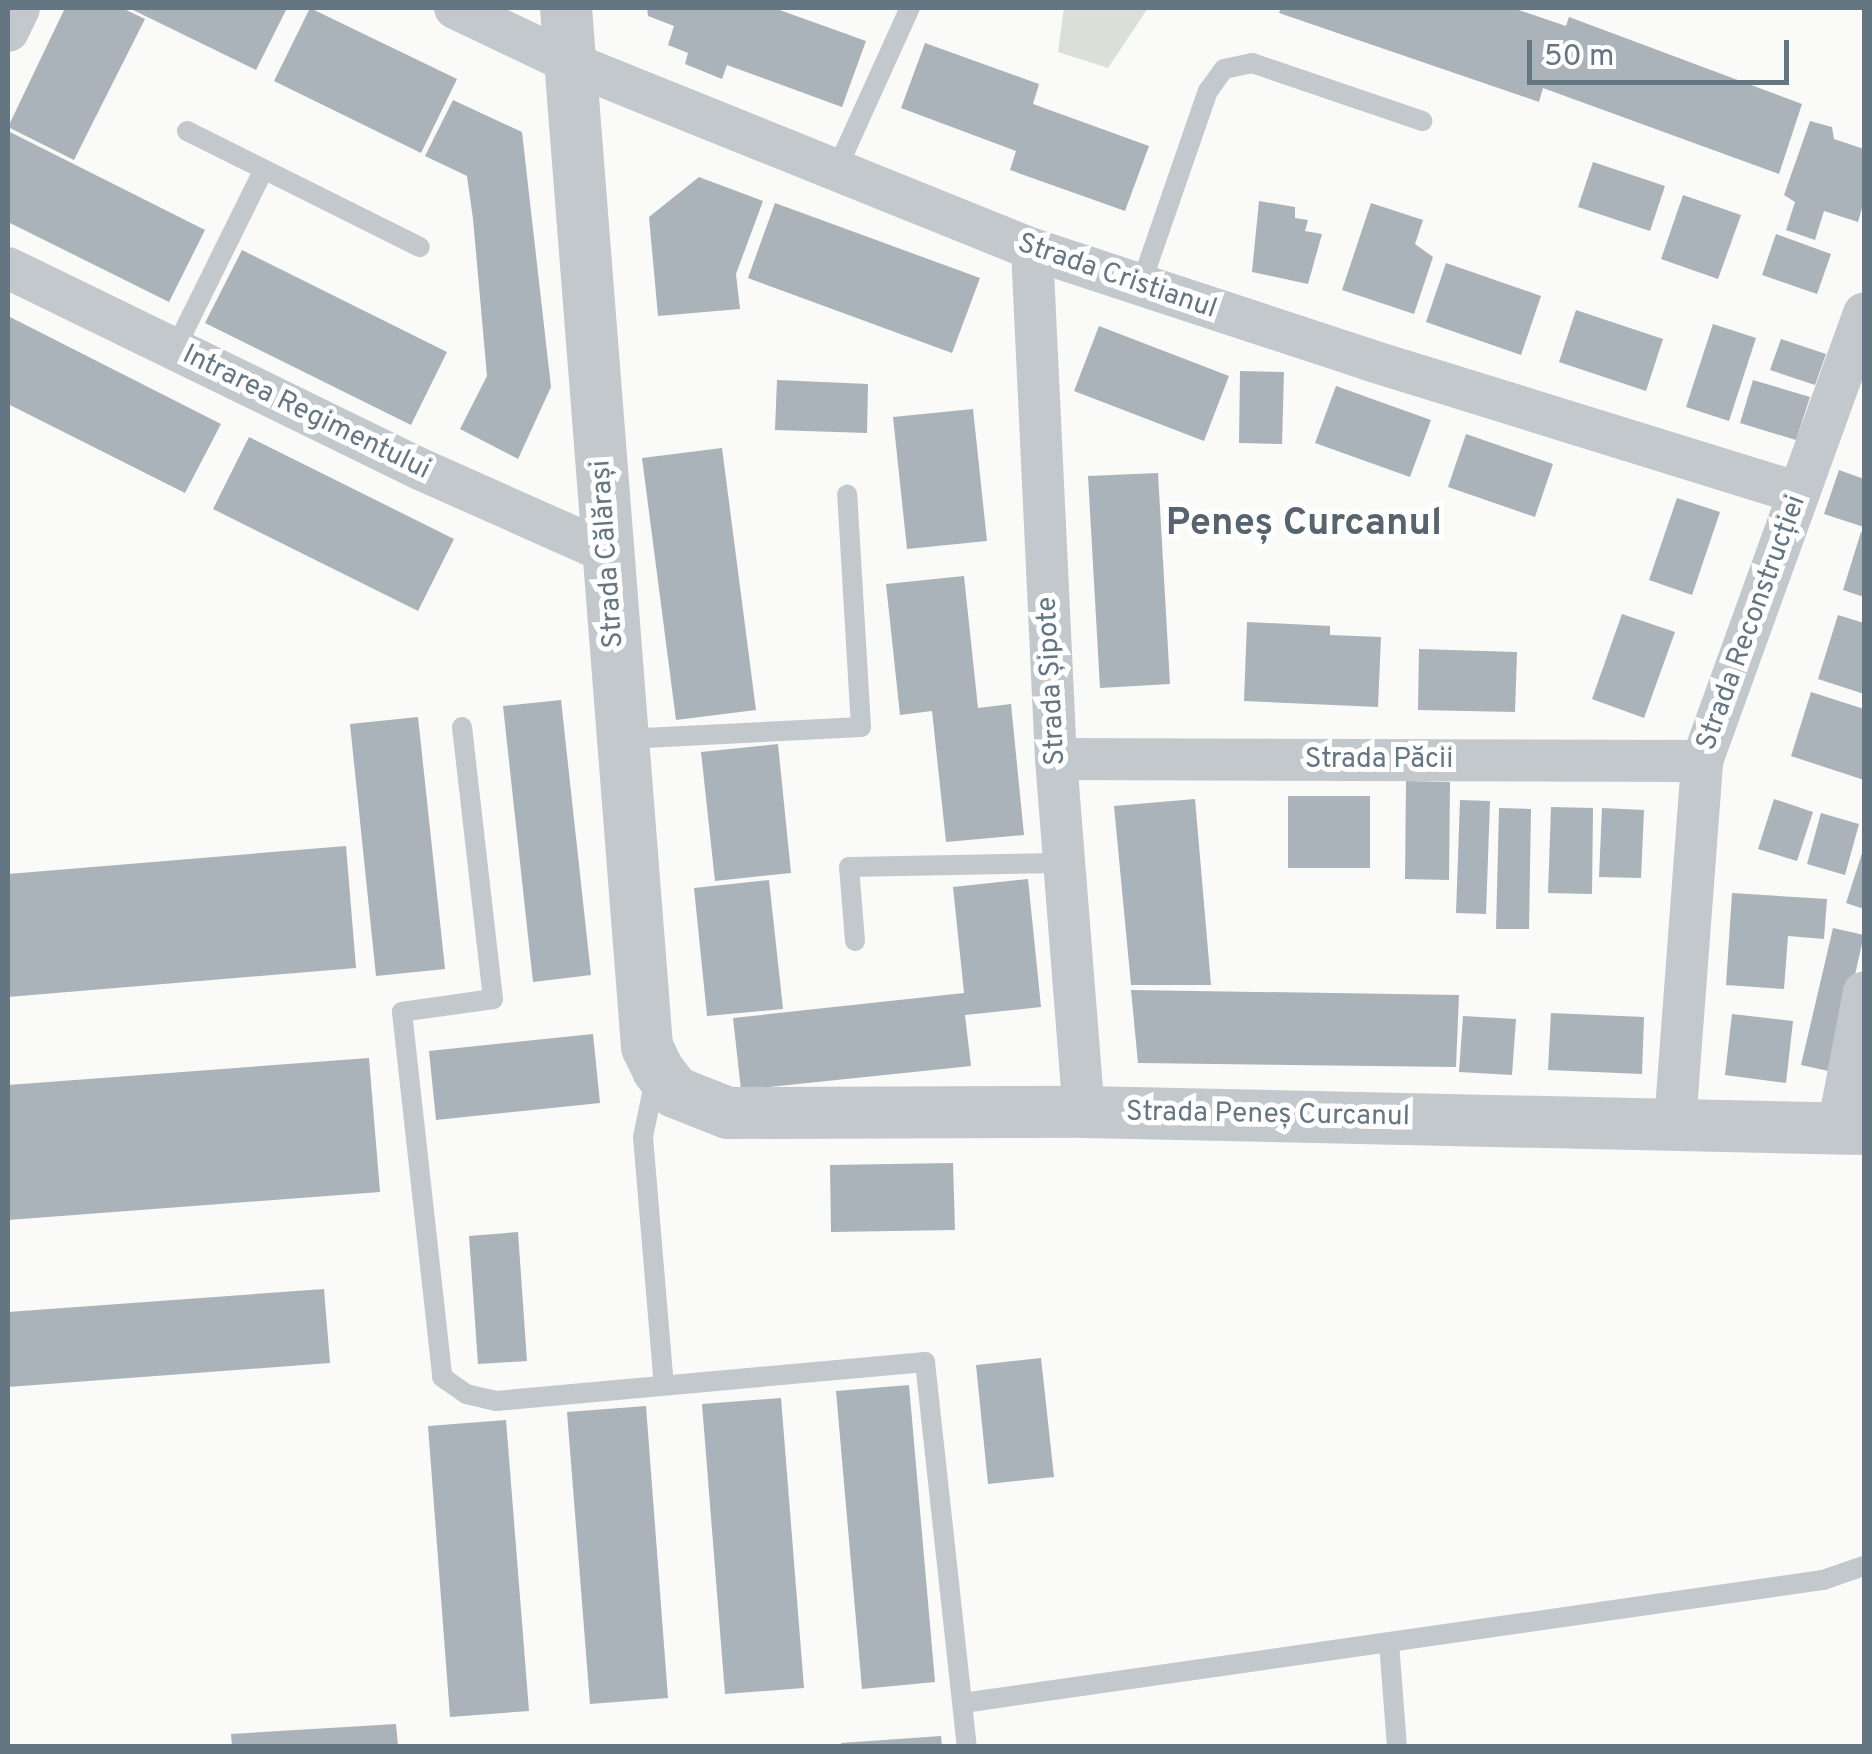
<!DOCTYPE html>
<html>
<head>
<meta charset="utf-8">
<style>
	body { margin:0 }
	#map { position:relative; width:1872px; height:1754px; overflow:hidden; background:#fafaf8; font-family:Overpass,sans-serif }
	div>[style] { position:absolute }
	.green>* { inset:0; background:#dadfd7 }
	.building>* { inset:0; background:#aab3b9 }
	.service>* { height:20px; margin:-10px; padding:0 10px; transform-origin:10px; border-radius:10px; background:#c3c8cc }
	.minor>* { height:42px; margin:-21px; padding:0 21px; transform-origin:21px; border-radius:21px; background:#c3c8cc }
	.tertiary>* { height:52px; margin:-26px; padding:0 26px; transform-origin:26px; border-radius:26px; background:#c3c8cc }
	span { translate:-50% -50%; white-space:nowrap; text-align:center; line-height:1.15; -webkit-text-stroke:10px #fff; paint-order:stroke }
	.street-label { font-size:28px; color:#657683 }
	.district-label { font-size:38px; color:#57646e; font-weight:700 }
	.frame { position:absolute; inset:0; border:10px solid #657683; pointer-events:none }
	.scale { position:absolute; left:1527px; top:40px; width:262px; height:45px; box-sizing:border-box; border:5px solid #657683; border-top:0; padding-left:12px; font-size:30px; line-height:35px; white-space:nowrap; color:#657683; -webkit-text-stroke:8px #fff; paint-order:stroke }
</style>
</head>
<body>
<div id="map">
	<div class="green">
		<i style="clip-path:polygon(1064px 8px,1148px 8px,1108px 68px,1058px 52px)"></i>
	</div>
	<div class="building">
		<i style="clip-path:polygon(65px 8px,122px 8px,145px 19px,74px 160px,8px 127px)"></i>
		<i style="clip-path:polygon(129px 8px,287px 8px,256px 70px)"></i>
		<i style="clip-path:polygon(310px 8px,457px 79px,421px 153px,274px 81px)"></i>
		<i style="clip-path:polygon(647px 8px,774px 8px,866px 41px,842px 107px,727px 65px,722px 79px,685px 64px,688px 53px,668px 45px,674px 26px,648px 16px)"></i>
		<i style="clip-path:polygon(1281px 8px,1513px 8px,1566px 26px,1569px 17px,1802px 104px,1779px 174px,1543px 88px,1539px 102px,1279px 13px)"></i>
		<i style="clip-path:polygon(925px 43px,1039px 84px,1033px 104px,1149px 146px,1125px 211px,1010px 170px,1016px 151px,901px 108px)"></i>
		<i style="clip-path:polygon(453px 100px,522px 132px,551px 387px,518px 459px,460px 429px,487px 376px,473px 219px,467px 176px,425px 156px)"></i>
		<i style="clip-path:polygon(1810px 121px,1832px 127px,1834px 139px,1864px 149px,1864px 201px,1858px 222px,1824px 211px,1815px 240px,1786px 230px,1795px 202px,1784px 195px)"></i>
		<i style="clip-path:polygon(8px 131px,205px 230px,169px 302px,8px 222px)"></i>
		<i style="clip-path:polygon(1593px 162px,1665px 186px,1650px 231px,1578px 207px)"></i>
		<i style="clip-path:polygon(699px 177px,763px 201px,736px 274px,740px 309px,658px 316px,649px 217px)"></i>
		<i style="clip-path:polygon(1683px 195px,1741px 215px,1718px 279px,1661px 259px)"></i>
		<i style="clip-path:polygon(1259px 201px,1295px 207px,1295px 218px,1308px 220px,1305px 231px,1322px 234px,1308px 284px,1252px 272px)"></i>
		<i style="clip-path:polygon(775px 203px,980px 278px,952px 353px,748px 278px)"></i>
		<i style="clip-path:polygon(1371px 203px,1423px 220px,1415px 244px,1433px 257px,1414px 314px,1342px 290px)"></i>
		<i style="clip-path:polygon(1776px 234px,1831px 254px,1817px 294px,1762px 275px)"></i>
		<i style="clip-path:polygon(242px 250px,447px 352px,411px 425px,205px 323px)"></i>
		<i style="clip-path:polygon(1446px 263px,1541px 296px,1521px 355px,1426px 322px)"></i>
		<i style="clip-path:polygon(1576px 310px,1663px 339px,1646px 391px,1559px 362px)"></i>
		<i style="clip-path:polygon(8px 316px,221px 424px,185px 493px,8px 404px)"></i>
		<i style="clip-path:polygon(1713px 324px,1756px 338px,1729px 421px,1686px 407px)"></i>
		<i style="clip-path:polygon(1099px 326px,1229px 376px,1204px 441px,1074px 391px)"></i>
		<i style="clip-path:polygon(1781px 339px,1826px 354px,1815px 385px,1770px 370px)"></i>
		<i style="clip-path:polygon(1240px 371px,1284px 372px,1282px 444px,1239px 443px)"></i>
		<i style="clip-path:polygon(777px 380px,868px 384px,867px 433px,775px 430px)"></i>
		<i style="clip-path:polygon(1753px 380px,1810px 397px,1796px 440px,1740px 423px)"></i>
		<i style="clip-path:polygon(1336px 386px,1431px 420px,1410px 477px,1315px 443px)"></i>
		<i style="clip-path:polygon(973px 409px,987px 541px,907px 549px,893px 417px)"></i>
		<i style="clip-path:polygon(1466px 434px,1553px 464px,1535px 517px,1448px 487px)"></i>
		<i style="clip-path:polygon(249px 437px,454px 539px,418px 611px,213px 509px)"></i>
		<i style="clip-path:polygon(722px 448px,756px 710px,676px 720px,642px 458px)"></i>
		<i style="clip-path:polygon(1839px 470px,1864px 479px,1864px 527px,1824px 514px)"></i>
		<i style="clip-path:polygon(1158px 473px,1170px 684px,1100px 688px,1088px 476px)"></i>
		<i style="clip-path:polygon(1677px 498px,1720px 512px,1692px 595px,1649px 580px)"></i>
		<i style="clip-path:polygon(1861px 532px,1864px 533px,1864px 597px,1843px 590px)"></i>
		<i style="clip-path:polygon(964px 576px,978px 708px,1011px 704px,1024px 835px,946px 842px,932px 711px,900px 715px,886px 584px)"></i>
		<i style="clip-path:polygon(1622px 614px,1675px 632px,1644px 718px,1592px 699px)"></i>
		<i style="clip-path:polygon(1838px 615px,1864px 623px,1864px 694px,1818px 679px)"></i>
		<i style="clip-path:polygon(1247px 622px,1330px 626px,1330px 635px,1381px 637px,1378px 707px,1244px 701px)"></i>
		<i style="clip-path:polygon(1419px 649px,1517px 652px,1515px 712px,1418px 710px)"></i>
		<i style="clip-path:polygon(1811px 692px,1864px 709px,1864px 780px,1791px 756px)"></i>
		<i style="clip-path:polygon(561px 700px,591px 975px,533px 982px,503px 706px)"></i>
		<i style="clip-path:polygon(418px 717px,445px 969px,376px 976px,350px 724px)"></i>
		<i style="clip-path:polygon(778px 744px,791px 873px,715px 881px,701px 752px)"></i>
		<i style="clip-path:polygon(1406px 781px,1450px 782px,1449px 880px,1405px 879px)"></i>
		<i style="clip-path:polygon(1288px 796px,1370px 796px,1370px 868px,1288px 868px)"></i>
		<i style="clip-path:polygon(1195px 799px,1211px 985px,1131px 985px,1114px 806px)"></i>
		<i style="clip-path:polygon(1774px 799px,1813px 812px,1797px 861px,1758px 849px)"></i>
		<i style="clip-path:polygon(1460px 800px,1490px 801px,1486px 914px,1456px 913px)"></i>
		<i style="clip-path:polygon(1551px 807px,1593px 808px,1592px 894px,1548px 893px)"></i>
		<i style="clip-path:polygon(1499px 808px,1531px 809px,1529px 929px,1496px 929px)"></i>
		<i style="clip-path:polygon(1602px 808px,1644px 810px,1641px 878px,1599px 877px)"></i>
		<i style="clip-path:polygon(1821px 813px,1859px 824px,1845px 875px,1807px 864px)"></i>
		<i style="clip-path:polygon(346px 846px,356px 968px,8px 997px,8px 874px)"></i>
		<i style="clip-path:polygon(1864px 847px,1864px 909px,1846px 903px)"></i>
		<i style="clip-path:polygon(1028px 879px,1041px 1007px,965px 1015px,971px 1066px,741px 1090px,733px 1018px,964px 993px,953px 887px)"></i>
		<i style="clip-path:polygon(769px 880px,783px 1009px,707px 1016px,694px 888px)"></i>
		<i style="clip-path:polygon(1732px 893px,1827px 899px,1824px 939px,1788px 936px,1784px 989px,1726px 985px)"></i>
		<i style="clip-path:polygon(1833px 928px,1864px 935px,1833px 1072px,1801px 1065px)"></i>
		<i style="clip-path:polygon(1131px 990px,1459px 995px,1456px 1067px,1138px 1063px)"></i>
		<i style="clip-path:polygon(1551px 1013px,1644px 1017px,1642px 1074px,1548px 1070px)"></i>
		<i style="clip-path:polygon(1732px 1014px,1793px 1021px,1786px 1083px,1725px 1075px)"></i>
		<i style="clip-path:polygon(1463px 1016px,1516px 1019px,1512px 1075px,1459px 1072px)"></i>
		<i style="clip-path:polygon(593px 1034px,600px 1103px,436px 1120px,429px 1051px)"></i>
		<i style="clip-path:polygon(369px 1058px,380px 1192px,8px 1220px,8px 1085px)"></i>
		<i style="clip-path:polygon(953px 1163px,955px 1230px,831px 1232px,830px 1165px)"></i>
		<i style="clip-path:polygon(518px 1232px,527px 1361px,478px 1364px,469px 1236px)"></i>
		<i style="clip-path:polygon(324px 1289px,330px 1363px,8px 1387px,8px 1312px)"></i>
		<i style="clip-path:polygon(1041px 1358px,1054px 1477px,988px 1484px,976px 1365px)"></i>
		<i style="clip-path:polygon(909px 1385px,935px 1682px,862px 1689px,836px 1391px)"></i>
		<i style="clip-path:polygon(781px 1398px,804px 1688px,725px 1694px,702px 1404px)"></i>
		<i style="clip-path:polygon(646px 1406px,668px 1698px,590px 1704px,567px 1412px)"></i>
		<i style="clip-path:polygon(506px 1420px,529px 1711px,450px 1717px,428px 1426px)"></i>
		<i style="clip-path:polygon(396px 1724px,398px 1746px,232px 1746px,231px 1734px)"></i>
		<i style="clip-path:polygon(941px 1736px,942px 1746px,841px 1746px,841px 1743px)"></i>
	</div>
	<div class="service">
		<i style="left:187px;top:131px;width:260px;rotate:26.5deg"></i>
		<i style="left:835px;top:173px;width:181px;rotate:-65.6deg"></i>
		<i style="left:1140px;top:287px;width:207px;rotate:-70.9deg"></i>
		<i style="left:1208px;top:91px;width:27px;rotate:-54deg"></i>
		<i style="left:1224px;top:69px;width:29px;rotate:-12deg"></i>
		<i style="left:1252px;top:63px;width:180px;rotate:18.8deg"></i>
		<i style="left:175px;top:349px;width:199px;rotate:-63.7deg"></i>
		<i style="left:462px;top:727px;width:274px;rotate:83.5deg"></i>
		<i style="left:493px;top:999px;width:92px;rotate:171.9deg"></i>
		<i style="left:402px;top:1012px;width:367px;rotate:83.7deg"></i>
		<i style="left:442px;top:1377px;width:29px;rotate:35deg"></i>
		<i style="left:466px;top:1394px;width:31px;rotate:13deg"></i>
		<i style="left:496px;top:1401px;width:431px;rotate:-5.2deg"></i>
		<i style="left:925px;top:1362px;width:386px;rotate:83.8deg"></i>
		<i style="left:624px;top:739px;width:237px;rotate:-2.9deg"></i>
		<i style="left:861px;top:727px;width:233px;rotate:-93.4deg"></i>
		<i style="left:855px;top:941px;width:74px;rotate:-94.6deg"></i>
		<i style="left:849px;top:867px;width:214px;rotate:-1.1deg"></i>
		<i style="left:655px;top:1079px;width:59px;rotate:101.7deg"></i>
		<i style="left:643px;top:1137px;width:249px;rotate:85.2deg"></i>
		<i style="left:1389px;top:1643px;width:103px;rotate:85.6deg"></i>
		<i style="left:963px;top:1703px;width:869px;rotate:-8.14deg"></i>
		<i style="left:1823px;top:1580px;width:43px;rotate:-18.9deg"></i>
	</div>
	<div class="minor">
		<i style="left:455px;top:8px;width:125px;rotate:25.5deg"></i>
		<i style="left:568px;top:62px;width:500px;rotate:21.95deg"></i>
		<i style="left:1032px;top:249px;width:355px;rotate:18.2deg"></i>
		<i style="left:1369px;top:360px;width:450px;rotate:17.2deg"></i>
		<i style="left:8px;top:31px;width:25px;rotate:-64deg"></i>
		<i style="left:1032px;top:249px;width:511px;rotate:87.31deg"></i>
		<i style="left:1056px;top:759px;width:354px;rotate:85.5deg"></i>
		<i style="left:8px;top:268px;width:458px;rotate:26deg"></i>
		<i style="left:420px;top:469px;width:204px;rotate:24deg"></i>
		<i style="left:1056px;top:759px;width:646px;rotate:0.18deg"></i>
		<i style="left:1675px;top:1123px;width:363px;rotate:-85.7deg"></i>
		<i style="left:1702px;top:761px;width:476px;rotate:-70.1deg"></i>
		<i style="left:1838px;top:1128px;width:138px;rotate:-79.2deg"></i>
	</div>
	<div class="tertiary">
		<i style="left:566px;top:8px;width:1042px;rotate:85.54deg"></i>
		<i style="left:647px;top:1047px;width:25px;rotate:64deg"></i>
		<i style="left:658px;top:1070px;width:28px;rotate:52deg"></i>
		<i style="left:675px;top:1092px;width:57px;rotate:21.6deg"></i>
		<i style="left:728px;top:1113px;width:356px;rotate:-0.2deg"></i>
		<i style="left:1084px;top:1112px;width:780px;rotate:1.25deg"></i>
	</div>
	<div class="street-label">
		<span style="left:1117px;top:277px;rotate:19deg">Strada Cristianul</span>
		<span style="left:306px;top:413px;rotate:26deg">Intrarea Regimentului</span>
		<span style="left:608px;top:554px;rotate:-94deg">Strada Călărași</span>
		<span style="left:1752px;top:623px;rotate:-70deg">Strada Reconstrucției</span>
		<span style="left:1052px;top:681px;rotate:-93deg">Strada Șipote</span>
		<span style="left:1379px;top:760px">Strada Păcii</span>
		<span style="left:1268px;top:1115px;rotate:1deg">Strada Peneș Curcanul</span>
	</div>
	<div class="district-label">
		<span style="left:1304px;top:525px">Peneș Curcanul</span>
	</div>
	<div class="frame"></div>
	<div class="scale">50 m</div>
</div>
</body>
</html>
